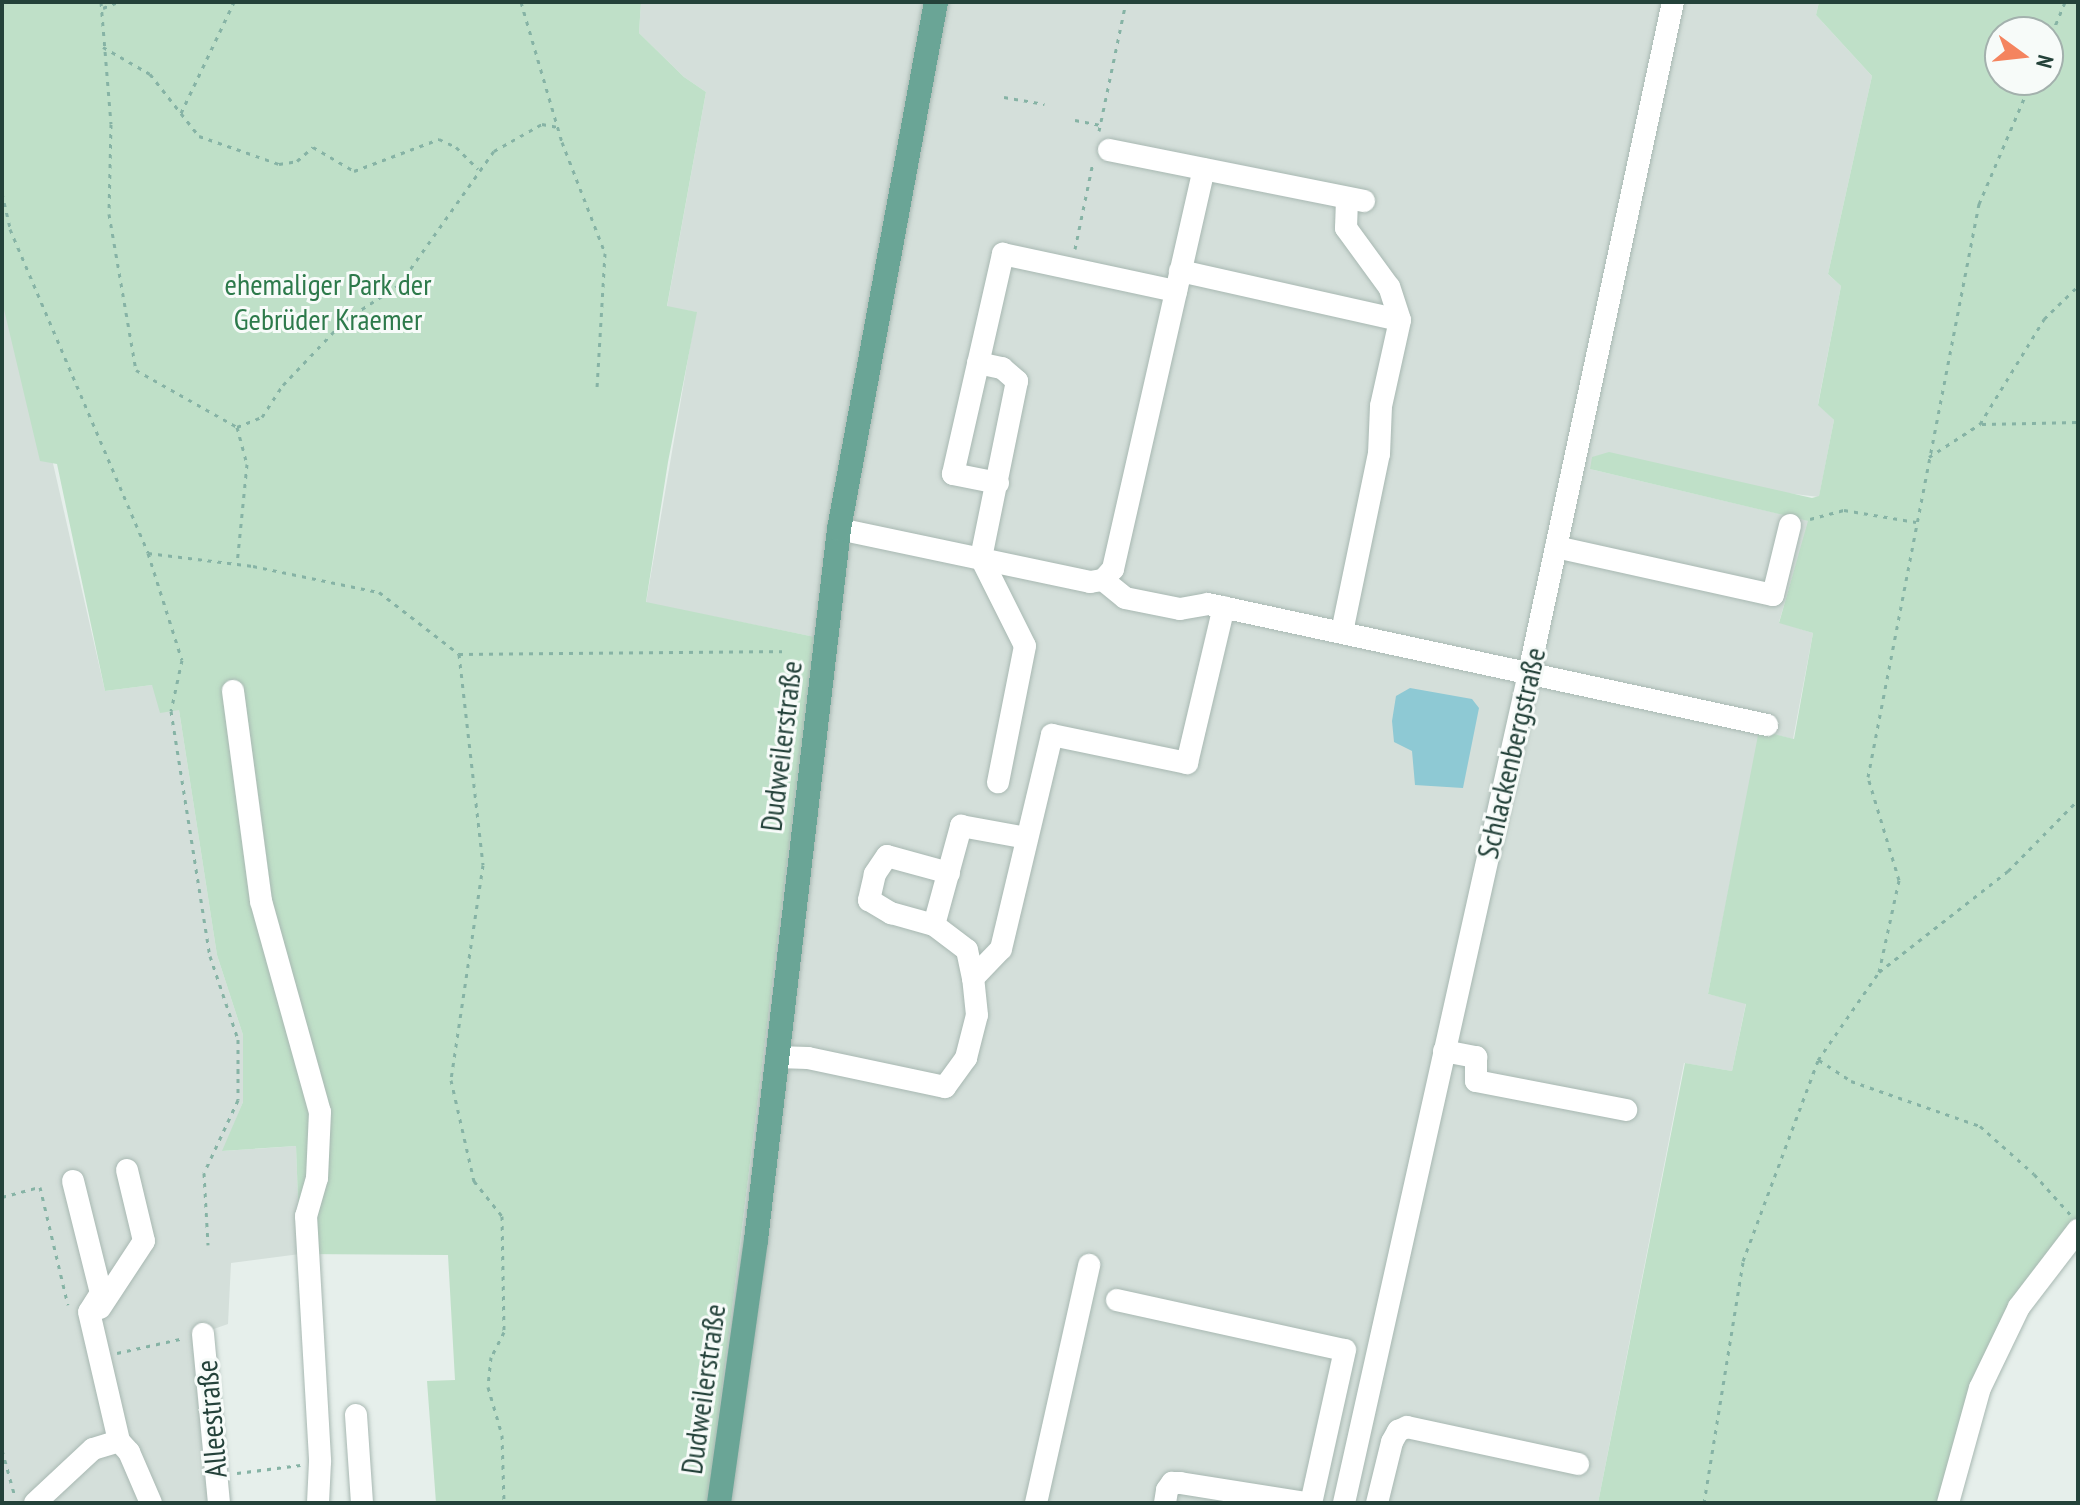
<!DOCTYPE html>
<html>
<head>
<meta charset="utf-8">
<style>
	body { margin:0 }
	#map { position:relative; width:2080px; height:1505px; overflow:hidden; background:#e6efeb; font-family:"PT Sans Narrow",sans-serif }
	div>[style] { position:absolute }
	.built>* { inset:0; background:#d4dfda }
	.green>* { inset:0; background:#bfe0c8 }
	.water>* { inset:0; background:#8ec9d4 }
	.path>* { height:3px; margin-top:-1.5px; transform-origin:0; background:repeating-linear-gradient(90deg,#86b3a5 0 4px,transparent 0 10px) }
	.roads { filter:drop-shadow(0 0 2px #a8b8b2) drop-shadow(0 0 2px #a8b8b2) }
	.minor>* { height:22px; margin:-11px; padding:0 11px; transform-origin:11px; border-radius:11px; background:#fff }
	.major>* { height:24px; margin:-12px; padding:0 12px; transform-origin:12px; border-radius:12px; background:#6aa596 }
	span { translate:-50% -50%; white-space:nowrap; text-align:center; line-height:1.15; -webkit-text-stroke:6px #f7fbf9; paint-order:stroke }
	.park-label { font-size:30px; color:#2d7a4b }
	.street-label { font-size:30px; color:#24423a }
	.frame { position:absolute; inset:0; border:4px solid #24423a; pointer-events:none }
	.north { position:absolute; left:1984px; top:16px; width:80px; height:80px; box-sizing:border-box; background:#f7fbf9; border:2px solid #a3b1ad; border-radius:50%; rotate:105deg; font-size:22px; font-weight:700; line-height:32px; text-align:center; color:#24423a }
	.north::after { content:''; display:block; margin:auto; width:28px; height:36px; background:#f4845f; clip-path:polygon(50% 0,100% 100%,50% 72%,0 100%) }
</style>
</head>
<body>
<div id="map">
	<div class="built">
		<i style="clip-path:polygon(641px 2px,1819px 2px,1816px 15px,1872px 76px,1828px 274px,1841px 286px,1818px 404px,1834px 420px,1819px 497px,1590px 469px,1809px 521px,1779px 622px,1813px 633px,1793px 739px,1760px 731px,1708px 994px,1746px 1003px,1732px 1071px,1684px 1063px,1598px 1503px,708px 1503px,815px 637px,646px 603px,696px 312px,667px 307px,706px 92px,684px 77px,639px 33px)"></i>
		<i style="clip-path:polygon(2px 240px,105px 691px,152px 685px,179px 710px,217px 955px,243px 1035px,243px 1102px,223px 1151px,296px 1146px,300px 1254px,231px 1263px,228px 1324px,208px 1331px,219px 1503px,2px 1503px)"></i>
	</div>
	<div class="green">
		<i style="clip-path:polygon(2px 2px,641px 2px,639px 33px,684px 77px,706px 92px,667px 306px,697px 312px,668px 462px,646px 602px,815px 637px,708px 1503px,436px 1503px,427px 1381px,455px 1380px,448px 1255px,300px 1254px,296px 1146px,222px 1151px,243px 1102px,243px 1035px,217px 955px,179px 710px,160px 713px,152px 685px,105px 691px,57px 464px,40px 461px,2px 301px)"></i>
		<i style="clip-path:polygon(evenodd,1819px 2px,2078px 2px,2078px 1223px,2016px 1305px,1945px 1503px,1598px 1503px,1685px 1063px,1732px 1071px,1746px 1004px,1708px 994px,1759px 730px,1794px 739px,1813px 633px,1779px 623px,1808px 521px,1590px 469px,1592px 457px,1609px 452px,1812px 498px,1819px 496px,1834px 420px,1818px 405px,1841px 286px,1828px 274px,1872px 76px,1816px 15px,1819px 2px,2000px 32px,2048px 32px,2048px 80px,2000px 80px,2000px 32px)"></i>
	</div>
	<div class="water">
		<i style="clip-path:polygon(1410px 688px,1472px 699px,1479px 708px,1463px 788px,1415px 785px,1412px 751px,1394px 742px,1392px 721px,1396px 696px)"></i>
	</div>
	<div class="path">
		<i style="left:101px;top:2px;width:122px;rotate:85.3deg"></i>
		<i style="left:111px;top:124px;width:90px;rotate:91.3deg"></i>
		<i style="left:109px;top:214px;width:158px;rotate:80.2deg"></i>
		<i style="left:136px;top:370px;width:116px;rotate:29.4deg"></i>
		<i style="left:237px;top:427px;width:38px;rotate:75deg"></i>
		<i style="left:247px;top:464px;width:100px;rotate:95.7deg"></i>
		<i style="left:521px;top:2px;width:146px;rotate:73.7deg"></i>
		<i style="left:562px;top:142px;width:119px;rotate:68.8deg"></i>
		<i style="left:605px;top:253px;width:135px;rotate:93.4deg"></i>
		<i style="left:103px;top:8px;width:16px;rotate:-22deg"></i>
		<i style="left:2048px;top:43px;width:44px;rotate:-67.5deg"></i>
		<i style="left:103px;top:47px;width:54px;rotate:29.9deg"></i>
		<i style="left:150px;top:74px;width:79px;rotate:51.7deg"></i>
		<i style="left:199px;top:136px;width:85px;rotate:19.3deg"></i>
		<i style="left:279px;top:164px;width:18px;rotate:-9deg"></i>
		<i style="left:297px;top:161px;width:21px;rotate:-41deg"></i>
		<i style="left:313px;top:147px;width:48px;rotate:30.3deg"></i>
		<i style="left:354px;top:171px;width:91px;rotate:-20.6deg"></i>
		<i style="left:439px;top:139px;width:19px;rotate:25deg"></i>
		<i style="left:456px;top:147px;width:31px;rotate:45deg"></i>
		<i style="left:1004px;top:97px;width:41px;rotate:9.9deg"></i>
		<i style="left:181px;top:113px;width:123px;rotate:-64.5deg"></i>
		<i style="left:1075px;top:120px;width:26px;rotate:11deg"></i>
		<i style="left:1099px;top:131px;width:132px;rotate:-78.2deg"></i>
		<i style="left:2px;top:193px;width:37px;rotate:77deg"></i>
		<i style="left:10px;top:229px;width:352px;rotate:66.9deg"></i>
		<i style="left:148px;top:553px;width:112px;rotate:72.4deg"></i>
		<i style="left:182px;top:660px;width:52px;rotate:102.2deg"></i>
		<i style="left:171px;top:711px;width:248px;rotate:81deg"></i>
		<i style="left:210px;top:956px;width:88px;rotate:71.4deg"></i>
		<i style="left:238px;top:1039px;width:61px;rotate:90deg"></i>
		<i style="left:238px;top:1100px;width:81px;rotate:115deg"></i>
		<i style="left:204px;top:1173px;width:72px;rotate:86.8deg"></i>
		<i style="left:1075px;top:249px;width:89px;rotate:-78.3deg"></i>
		<i style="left:1982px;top:424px;width:96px;rotate:-1.2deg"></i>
		<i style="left:237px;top:427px;width:27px;rotate:-22deg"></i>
		<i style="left:262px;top:417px;width:38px;rotate:-57deg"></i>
		<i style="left:283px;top:385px;width:90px;rotate:-46.4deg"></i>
		<i style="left:345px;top:320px;width:64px;rotate:-32.9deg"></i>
		<i style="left:399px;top:285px;width:164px;rotate:-54.7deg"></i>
		<i style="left:494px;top:151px;width:55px;rotate:-29.4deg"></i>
		<i style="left:542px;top:124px;width:16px;rotate:11deg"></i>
		<i style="left:1929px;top:457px;width:61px;rotate:-32.9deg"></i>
		<i style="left:1980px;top:424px;width:123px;rotate:-58.6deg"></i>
		<i style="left:2044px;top:319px;width:47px;rotate:-44.1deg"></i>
		<i style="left:1810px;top:519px;width:35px;rotate:-15deg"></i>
		<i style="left:1844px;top:510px;width:73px;rotate:9.5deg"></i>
		<i style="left:148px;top:553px;width:106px;rotate:7.1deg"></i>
		<i style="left:253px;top:566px;width:129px;rotate:11.7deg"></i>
		<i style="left:379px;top:592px;width:101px;rotate:37.8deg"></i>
		<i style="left:459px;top:654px;width:212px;rotate:83.5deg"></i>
		<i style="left:483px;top:865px;width:217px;rotate:98.5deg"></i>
		<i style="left:451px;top:1080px;width:104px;rotate:77.2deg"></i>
		<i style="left:474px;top:1181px;width:45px;rotate:51.3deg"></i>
		<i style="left:502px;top:1216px;width:116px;rotate:89deg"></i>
		<i style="left:504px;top:1332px;width:28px;rotate:117deg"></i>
		<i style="left:491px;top:1357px;width:30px;rotate:96deg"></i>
		<i style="left:488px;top:1387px;width:50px;rotate:73.7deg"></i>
		<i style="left:502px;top:1435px;width:68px;rotate:88.3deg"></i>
		<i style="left:459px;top:654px;width:323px;rotate:-0.5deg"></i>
		<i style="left:1879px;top:972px;width:164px;rotate:-38.1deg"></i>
		<i style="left:2008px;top:871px;width:100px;rotate:-45.4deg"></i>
		<i style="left:1819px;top:1060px;width:38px;rotate:33deg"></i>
		<i style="left:1851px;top:1081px;width:137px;rotate:19.2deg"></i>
		<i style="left:1980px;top:1126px;width:72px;rotate:41.6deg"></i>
		<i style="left:2034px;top:1174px;width:54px;rotate:48deg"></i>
		<i style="left:2px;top:1197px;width:39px;rotate:-15deg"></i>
		<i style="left:40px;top:1187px;width:121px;rotate:76.7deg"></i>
		<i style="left:117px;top:1353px;width:69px;rotate:-12.6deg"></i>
		<i style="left:2px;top:1450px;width:49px;rotate:74.5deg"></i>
		<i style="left:237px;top:1473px;width:64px;rotate:-7.1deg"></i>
		<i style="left:1704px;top:1503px;width:245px;rotate:-80.8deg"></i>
		<i style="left:1743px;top:1261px;width:215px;rotate:-69.5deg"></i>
		<i style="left:1818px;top:1060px;width:107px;rotate:-55.3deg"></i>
		<i style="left:1879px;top:972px;width:94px;rotate:-77.7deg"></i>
		<i style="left:1899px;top:880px;width:108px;rotate:-106.8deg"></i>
		<i style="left:1868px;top:777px;width:584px;rotate:-79.04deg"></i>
		<i style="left:1979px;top:204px;width:135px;rotate:-66.9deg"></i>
	</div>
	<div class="roads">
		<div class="minor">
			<i style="left:1109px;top:150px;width:260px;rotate:11.3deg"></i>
			<i style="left:1180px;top:271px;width:225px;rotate:12.6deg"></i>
			<i style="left:978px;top:363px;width:25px;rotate:12deg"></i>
			<i style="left:1002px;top:368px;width:20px;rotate:41deg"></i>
			<i style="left:1017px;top:381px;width:181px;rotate:101.5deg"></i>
			<i style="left:981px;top:558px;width:98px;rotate:63.4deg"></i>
			<i style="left:1025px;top:646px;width:139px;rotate:101.2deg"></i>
			<i style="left:998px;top:483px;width:46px;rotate:-168.7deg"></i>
			<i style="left:953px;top:474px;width:226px;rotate:-77.2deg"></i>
			<i style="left:1003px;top:254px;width:177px;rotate:12.1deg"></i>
			<i style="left:839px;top:529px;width:257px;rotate:11.9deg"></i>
			<i style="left:1090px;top:582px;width:13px;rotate:-9deg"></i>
			<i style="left:1103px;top:580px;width:15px;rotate:-48deg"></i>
			<i style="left:1113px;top:569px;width:410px;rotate:-77.2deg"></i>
			<i style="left:1556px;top:547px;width:222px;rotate:12.5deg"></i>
			<i style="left:1773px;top:595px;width:72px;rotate:-76.3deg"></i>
			<i style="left:1103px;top:580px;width:28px;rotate:39deg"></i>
			<i style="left:1125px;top:598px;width:56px;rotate:11.3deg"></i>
			<i style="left:1180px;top:609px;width:28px;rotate:-10deg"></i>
			<i style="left:1208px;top:604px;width:572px;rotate:12.21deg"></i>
			<i style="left:1342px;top:632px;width:182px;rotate:-78.3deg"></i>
			<i style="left:1379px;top:454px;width:48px;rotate:-87.6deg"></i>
			<i style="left:1381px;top:406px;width:88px;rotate:-77.5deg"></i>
			<i style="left:1400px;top:320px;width:35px;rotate:-108deg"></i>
			<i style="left:1389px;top:287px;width:73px;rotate:-126.1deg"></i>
			<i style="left:1346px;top:228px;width:30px;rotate:-88deg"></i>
			<i style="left:233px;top:691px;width:212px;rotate:82.4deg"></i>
			<i style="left:261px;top:901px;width:219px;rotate:74.4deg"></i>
			<i style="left:320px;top:1112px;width:66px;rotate:92.6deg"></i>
			<i style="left:317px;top:1178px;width:40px;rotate:106deg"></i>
			<i style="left:306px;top:1216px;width:246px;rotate:86.7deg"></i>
			<i style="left:320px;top:1462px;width:41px;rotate:92.8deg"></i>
			<i style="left:949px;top:873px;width:64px;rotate:-164.7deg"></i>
			<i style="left:887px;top:856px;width:22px;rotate:124deg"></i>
			<i style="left:875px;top:874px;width:27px;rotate:103deg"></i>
			<i style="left:869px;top:900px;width:26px;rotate:31deg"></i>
			<i style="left:891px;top:913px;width:45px;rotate:15.6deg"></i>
			<i style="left:934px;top:925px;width:41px;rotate:37.1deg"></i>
			<i style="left:967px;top:950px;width:29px;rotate:78deg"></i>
			<i style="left:934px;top:925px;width:103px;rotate:-74.7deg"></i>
			<i style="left:961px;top:826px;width:67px;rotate:10.3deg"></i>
			<i style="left:1444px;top:1051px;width:33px;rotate:11deg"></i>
			<i style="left:1476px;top:1057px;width:24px;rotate:90deg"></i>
			<i style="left:1476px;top:1081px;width:153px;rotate:10.9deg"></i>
			<i style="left:777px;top:1057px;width:31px;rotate:2deg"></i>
			<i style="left:808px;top:1058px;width:140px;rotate:12deg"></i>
			<i style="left:945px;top:1087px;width:36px;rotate:-54deg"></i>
			<i style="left:966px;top:1058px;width:44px;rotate:-75.7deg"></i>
			<i style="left:977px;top:1015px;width:37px;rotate:-96deg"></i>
			<i style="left:973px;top:978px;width:40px;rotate:-46deg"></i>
			<i style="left:1001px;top:949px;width:220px;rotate:-76.6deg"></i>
			<i style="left:1052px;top:735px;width:138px;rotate:11.7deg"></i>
			<i style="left:1187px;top:763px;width:160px;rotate:-76.7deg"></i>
			<i style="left:73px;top:1181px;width:115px;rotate:76deg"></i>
			<i style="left:101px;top:1293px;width:22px;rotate:122deg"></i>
			<i style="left:89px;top:1312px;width:132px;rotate:76.9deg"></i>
			<i style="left:1117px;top:1300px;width:233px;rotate:12.4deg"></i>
			<i style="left:1345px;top:1350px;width:157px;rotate:102.5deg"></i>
			<i style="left:100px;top:1308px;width:80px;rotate:-56.7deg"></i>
			<i style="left:144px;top:1241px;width:73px;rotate:-103.5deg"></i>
			<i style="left:203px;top:1334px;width:170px;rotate:84.6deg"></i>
			<i style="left:356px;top:1415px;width:88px;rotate:86.1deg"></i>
			<i style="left:35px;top:1503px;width:79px;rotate:-43deg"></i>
			<i style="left:93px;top:1449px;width:27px;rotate:-17deg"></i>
			<i style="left:119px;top:1441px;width:15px;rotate:48deg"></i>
			<i style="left:129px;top:1452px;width:56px;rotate:66.7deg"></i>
			<i style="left:1036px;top:1503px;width:244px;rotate:-77.4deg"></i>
			<i style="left:1165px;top:1503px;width:13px;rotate:-81deg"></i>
			<i style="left:1167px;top:1490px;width:9px;rotate:-54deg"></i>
			<i style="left:1172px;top:1483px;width:8px"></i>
			<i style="left:1180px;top:1483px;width:128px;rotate:9deg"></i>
			<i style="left:1344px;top:1503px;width:850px;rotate:-77.43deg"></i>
			<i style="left:1529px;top:673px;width:686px;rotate:-77.89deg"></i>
			<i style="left:1377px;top:1503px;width:63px;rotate:-76.2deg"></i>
			<i style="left:1392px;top:1442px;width:13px;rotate:-61deg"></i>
			<i style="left:1398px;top:1431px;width:10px;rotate:-24deg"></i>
			<i style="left:1407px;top:1427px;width:175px;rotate:12.2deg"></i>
			<i style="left:1948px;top:1503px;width:119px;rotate:-74.5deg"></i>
			<i style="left:1980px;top:1388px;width:90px;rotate:-64.3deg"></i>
			<i style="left:2019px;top:1307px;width:97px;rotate:-52.5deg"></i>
		</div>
		<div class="major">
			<i style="left:719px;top:1503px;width:266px;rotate:-82deg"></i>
			<i style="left:756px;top:1240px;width:716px;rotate:-83.34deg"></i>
			<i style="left:839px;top:529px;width:536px;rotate:-79.57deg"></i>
		</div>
	</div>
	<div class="park-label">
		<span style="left:328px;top:301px">ehemaliger Park der<br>Gebrüder Kraemer</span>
	</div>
	<div class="street-label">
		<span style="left:781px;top:746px;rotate:-83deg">Dudweilerstraße</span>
		<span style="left:1511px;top:753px;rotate:-77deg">Schlackenbergstraße</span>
		<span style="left:703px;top:1389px;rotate:-82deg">Dudweilerstraße</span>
		<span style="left:211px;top:1419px;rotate:-95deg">Alleestraße</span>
	</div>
	<div class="frame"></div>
	<div class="north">N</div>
</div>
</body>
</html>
